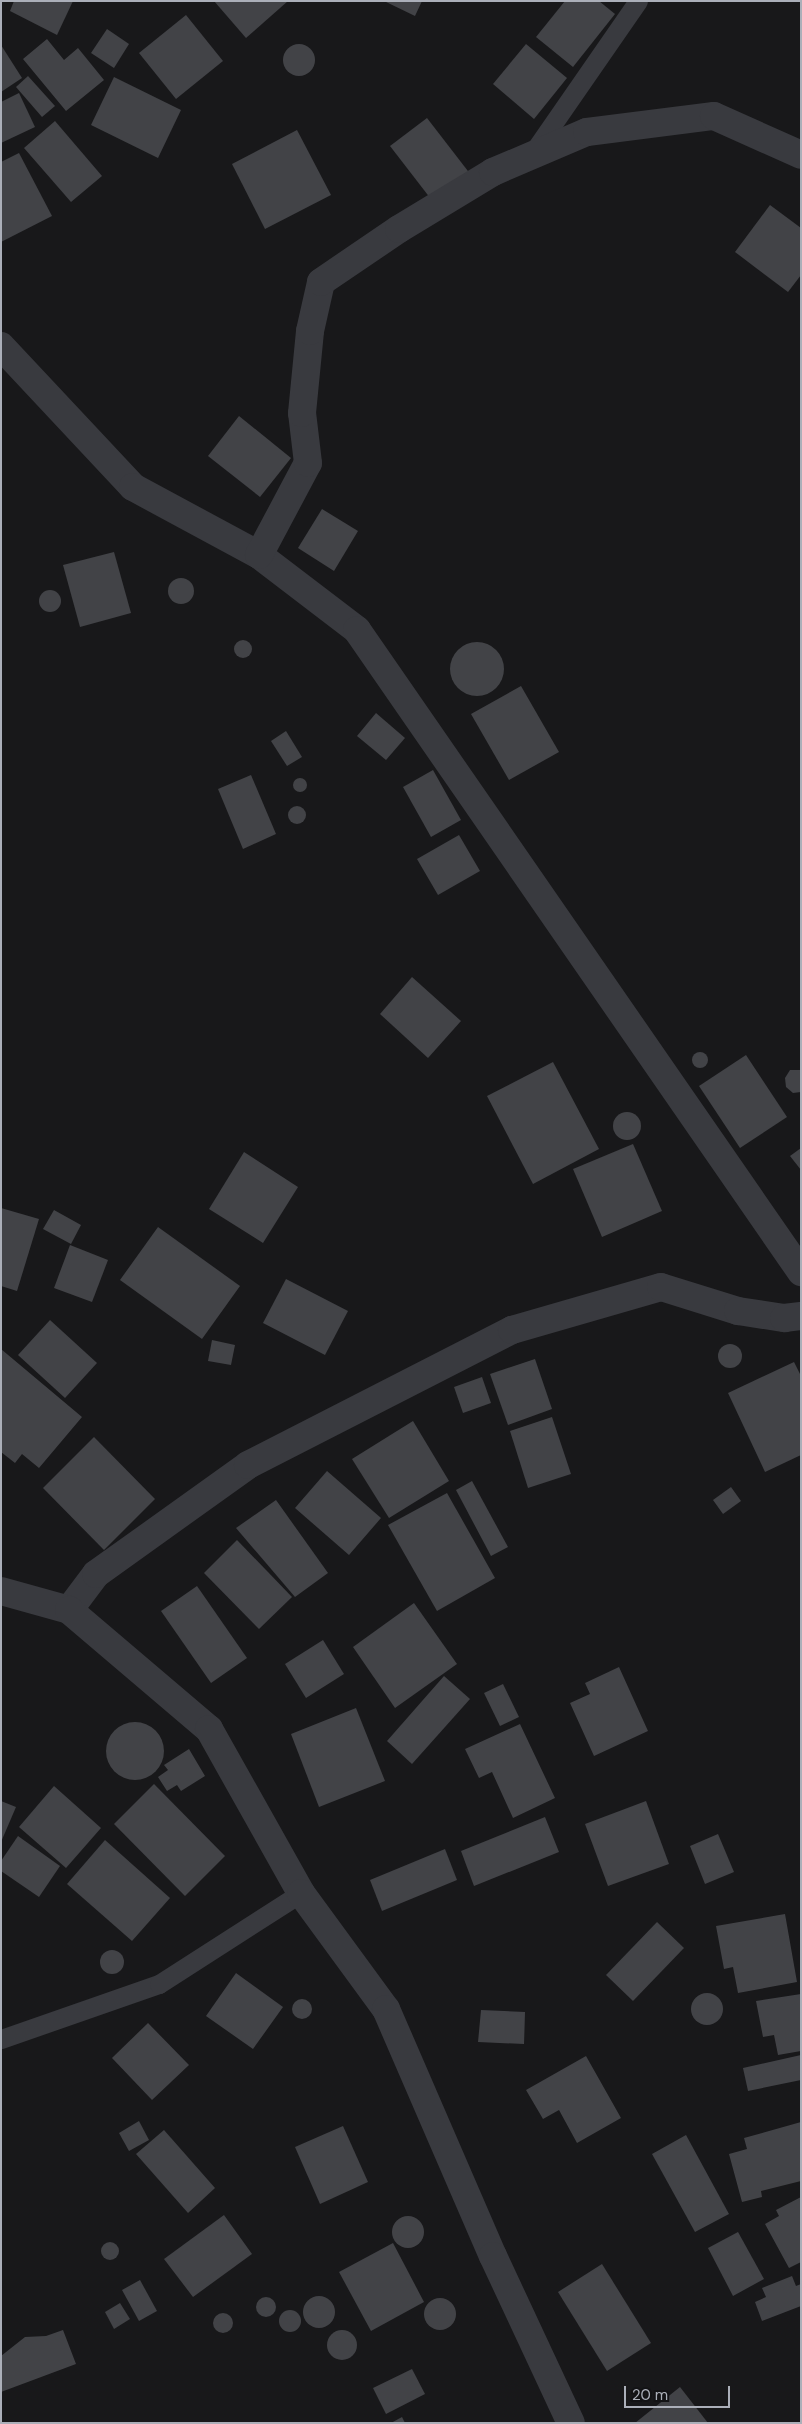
<!DOCTYPE html>
<html>
<head>
<meta charset="utf-8">
<style>
	body { margin:0 }
	#map { position:relative; width:802px; height:2424px; overflow:hidden; background:#18181a; font-family:"DM Sans",sans-serif }
	div>[style] { position:absolute }
	.building>* { inset:0; background:#424347 }
	.round { border-radius:50% }
	.service>* { height:19px; margin:-9.5px; padding:0 9.5px; transform-origin:9.5px; border-radius:9.5px; background:#393a3f }
	.minor>* { height:28px; margin:-14px; padding:0 14px; transform-origin:14px; border-radius:14px; background:#393a3f }
	.tertiary>* { height:28px; margin:-14px; padding:0 14px; transform-origin:14px; border-radius:14px; background:#393a3f }
	span { translate:-50% -50%; white-space:nowrap; text-align:center; line-height:1.15; -webkit-text-stroke:5px #131315; paint-order:stroke }
	.frame { position:absolute; inset:0; border:2px solid #abafb9; pointer-events:none }
	.scale { position:absolute; left:624px; top:2386px; width:106px; height:22px; box-sizing:border-box; border:2px solid #abafb9; border-top:0; padding-left:6px; font-size:15px; line-height:18px; white-space:nowrap; color:#abafb9; -webkit-text-stroke:4px #131315; paint-order:stroke }
</style>
</head>
<body>
<div id="map">
	<div class="building">
		<i style="clip-path:polygon(14px 1px,73px 1px,57px 35px,10px 11px)"></i>
		<i style="clip-path:polygon(214px 1px,288px 1px,246px 38px)"></i>
		<i style="clip-path:polygon(384px 1px,422px 1px,415px 16px)"></i>
		<i style="clip-path:polygon(565px 1px,599px 1px,615px 14px,573px 67px,536px 37px)"></i>
		<i style="clip-path:polygon(186px 15px,223px 61px,176px 99px,139px 53px)"></i>
		<i style="clip-path:polygon(107px 29px,129px 44px,114px 68px,91px 53px)"></i>
		<i style="clip-path:polygon(47px 39px,64px 60px,78px 48px,104px 80px,66px 111px,23px 59px)"></i>
		<i class="round" style="left:283px;top:44px;width:32px;height:32px"></i>
		<i style="clip-path:polygon(526px 44px,567px 78px,534px 119px,493px 84px)"></i>
		<i style="clip-path:polygon(1px 45px,22px 78px,1px 92px)"></i>
		<i style="clip-path:polygon(28px 76px,55px 106px,42px 117px,16px 87px)"></i>
		<i style="clip-path:polygon(114px 77px,181px 110px,158px 158px,91px 125px)"></i>
		<i style="clip-path:polygon(19px 93px,35px 127px,1px 143px,1px 102px)"></i>
		<i style="clip-path:polygon(427px 118px,471px 175px,434px 203px,390px 146px)"></i>
		<i style="clip-path:polygon(55px 121px,102px 176px,71px 202px,24px 148px)"></i>
		<i style="clip-path:polygon(297px 130px,331px 195px,265px 229px,232px 164px)"></i>
		<i style="clip-path:polygon(19px 153px,52px 216px,1px 242px,1px 162px)"></i>
		<i style="clip-path:polygon(770px 205px,801px 228px,801px 275px,788px 292px,735px 252px)"></i>
		<i style="clip-path:polygon(239px 416px,291px 458px,260px 497px,208px 456px)"></i>
		<i style="clip-path:polygon(322px 509px,358px 531px,334px 571px,298px 548px)"></i>
		<i style="clip-path:polygon(114px 552px,131px 613px,80px 627px,63px 565px)"></i>
		<i class="round" style="left:168px;top:578px;width:26px;height:26px"></i>
		<i class="round" style="left:39px;top:590px;width:22px;height:22px"></i>
		<i class="round" style="left:234px;top:640px;width:18px;height:18px"></i>
		<i class="round" style="left:450px;top:642px;width:54px;height:54px"></i>
		<i style="clip-path:polygon(521px 686px,559px 752px,509px 780px,471px 714px)"></i>
		<i style="clip-path:polygon(376px 713px,405px 738px,386px 760px,357px 736px)"></i>
		<i style="clip-path:polygon(286px 731px,302px 757px,287px 766px,271px 741px)"></i>
		<i style="clip-path:polygon(433px 770px,461px 820px,431px 837px,403px 787px)"></i>
		<i style="clip-path:polygon(251px 775px,276px 834px,243px 849px,218px 789px)"></i>
		<i class="round" style="left:293px;top:778px;width:14px;height:14px"></i>
		<i class="round" style="left:288px;top:806px;width:18px;height:18px"></i>
		<i style="clip-path:polygon(459px 835px,480px 871px,438px 895px,417px 859px)"></i>
		<i style="clip-path:polygon(412px 977px,461px 1021px,428px 1058px,380px 1014px)"></i>
		<i class="round" style="left:692px;top:1052px;width:16px;height:16px"></i>
		<i style="clip-path:polygon(746px 1055px,787px 1117px,740px 1148px,699px 1086px)"></i>
		<i style="clip-path:polygon(553px 1062px,599px 1149px,533px 1184px,487px 1096px)"></i>
		<i style="clip-path:polygon(790px 1070px,801px 1070px,801px 1092px,793px 1093px,786px 1087px,785px 1078px)"></i>
		<i class="round" style="left:613px;top:1112px;width:28px;height:28px"></i>
		<i style="clip-path:polygon(633px 1144px,662px 1211px,602px 1237px,573px 1169px)"></i>
		<i style="clip-path:polygon(801px 1148px,801px 1170px,790px 1156px)"></i>
		<i style="clip-path:polygon(244px 1152px,298px 1187px,263px 1243px,209px 1209px)"></i>
		<i style="clip-path:polygon(1px 1208px,39px 1219px,17px 1291px,1px 1286px)"></i>
		<i style="clip-path:polygon(54px 1210px,81px 1225px,71px 1244px,43px 1229px)"></i>
		<i style="clip-path:polygon(158px 1227px,240px 1286px,202px 1339px,120px 1280px)"></i>
		<i style="clip-path:polygon(70px 1245px,108px 1260px,92px 1302px,54px 1288px)"></i>
		<i style="clip-path:polygon(286px 1279px,348px 1311px,325px 1355px,263px 1323px)"></i>
		<i style="clip-path:polygon(50px 1320px,97px 1363px,65px 1398px,18px 1355px)"></i>
		<i style="clip-path:polygon(212px 1340px,235px 1345px,231px 1365px,208px 1361px)"></i>
		<i class="round" style="left:718px;top:1344px;width:24px;height:24px"></i>
		<i style="clip-path:polygon(1px 1349px,82px 1417px,39px 1468px,22px 1454px,15px 1463px,1px 1452px)"></i>
		<i style="clip-path:polygon(535px 1359px,552px 1409px,508px 1425px,490px 1374px)"></i>
		<i style="clip-path:polygon(794px 1362px,801px 1376px,801px 1455px,765px 1472px,728px 1393px)"></i>
		<i style="clip-path:polygon(482px 1377px,491px 1403px,463px 1413px,454px 1387px)"></i>
		<i style="clip-path:polygon(552px 1417px,571px 1474px,528px 1488px,510px 1431px)"></i>
		<i style="clip-path:polygon(413px 1421px,449px 1481px,389px 1518px,352px 1459px)"></i>
		<i style="clip-path:polygon(94px 1437px,155px 1499px,104px 1550px,43px 1488px)"></i>
		<i style="clip-path:polygon(327px 1471px,381px 1518px,349px 1555px,295px 1508px)"></i>
		<i style="clip-path:polygon(472px 1481px,508px 1547px,491px 1556px,456px 1490px)"></i>
		<i style="clip-path:polygon(731px 1487px,741px 1501px,723px 1514px,713px 1500px)"></i>
		<i style="clip-path:polygon(447px 1493px,495px 1578px,437px 1611px,388px 1525px)"></i>
		<i style="clip-path:polygon(276px 1500px,328px 1573px,295px 1597px,236px 1528px)"></i>
		<i style="clip-path:polygon(237px 1540px,292px 1597px,259px 1629px,204px 1573px)"></i>
		<i style="clip-path:polygon(197px 1586px,247px 1658px,211px 1683px,161px 1611px)"></i>
		<i style="clip-path:polygon(414px 1603px,457px 1664px,395px 1708px,353px 1647px)"></i>
		<i style="clip-path:polygon(323px 1640px,344px 1674px,306px 1698px,285px 1664px)"></i>
		<i style="clip-path:polygon(619px 1667px,648px 1731px,594px 1756px,570px 1703px,590px 1694px,585px 1683px)"></i>
		<i style="clip-path:polygon(444px 1676px,470px 1699px,412px 1764px,387px 1741px)"></i>
		<i style="clip-path:polygon(503px 1684px,519px 1717px,500px 1726px,484px 1693px)"></i>
		<i style="clip-path:polygon(356px 1708px,385px 1781px,319px 1807px,291px 1734px)"></i>
		<i class="round" style="left:106px;top:1722px;width:58px;height:58px"></i>
		<i style="clip-path:polygon(520px 1724px,555px 1798px,513px 1818px,492px 1772px,479px 1778px,465px 1749px)"></i>
		<i style="clip-path:polygon(189px 1749px,205px 1776px,181px 1791px,177px 1785px,167px 1791px,158px 1777px,168px 1770px,164px 1765px)"></i>
		<i style="clip-path:polygon(154px 1784px,225px 1856px,185px 1896px,114px 1824px)"></i>
		<i style="clip-path:polygon(54px 1786px,101px 1828px,66px 1868px,19px 1827px)"></i>
		<i style="clip-path:polygon(1px 1801px,16px 1807px,1px 1842px)"></i>
		<i style="clip-path:polygon(646px 1801px,669px 1864px,608px 1886px,585px 1824px)"></i>
		<i style="clip-path:polygon(545px 1817px,559px 1852px,474px 1886px,461px 1851px)"></i>
		<i style="clip-path:polygon(718px 1834px,734px 1872px,705px 1884px,690px 1846px)"></i>
		<i style="clip-path:polygon(18px 1836px,60px 1866px,39px 1897px,1px 1871px,1px 1861px)"></i>
		<i style="clip-path:polygon(105px 1840px,170px 1898px,132px 1941px,67px 1884px)"></i>
		<i style="clip-path:polygon(445px 1849px,457px 1880px,382px 1911px,370px 1880px)"></i>
		<i style="clip-path:polygon(785px 1914px,797px 1982px,738px 1993px,733px 1967px,724px 1969px,716px 1926px)"></i>
		<i style="clip-path:polygon(657px 1922px,684px 1948px,633px 2001px,606px 1975px)"></i>
		<i class="round" style="left:100px;top:1950px;width:24px;height:24px"></i>
		<i style="clip-path:polygon(236px 1973px,283px 2007px,253px 2049px,206px 2016px)"></i>
		<i class="round" style="left:691px;top:1993px;width:32px;height:32px"></i>
		<i style="clip-path:polygon(801px 1994px,801px 2051px,778px 2055px,774px 2035px,763px 2037px,756px 2001px)"></i>
		<i class="round" style="left:292px;top:1999px;width:20px;height:20px"></i>
		<i style="clip-path:polygon(481px 2010px,525px 2012px,524px 2044px,478px 2042px)"></i>
		<i style="clip-path:polygon(148px 2023px,189px 2065px,152px 2100px,112px 2058px)"></i>
		<i style="clip-path:polygon(801px 2055px,801px 2080px,748px 2091px,743px 2068px)"></i>
		<i style="clip-path:polygon(586px 2056px,621px 2118px,577px 2143px,559px 2110px,543px 2119px,526px 2090px)"></i>
		<i style="clip-path:polygon(139px 2121px,149px 2140px,129px 2151px,119px 2133px)"></i>
		<i style="clip-path:polygon(801px 2122px,801px 2181px,761px 2191px,762px 2197px,742px 2202px,729px 2154px,747px 2149px,744px 2138px)"></i>
		<i style="clip-path:polygon(343px 2126px,368px 2182px,320px 2204px,295px 2147px)"></i>
		<i style="clip-path:polygon(164px 2130px,215px 2188px,188px 2213px,136px 2154px)"></i>
		<i style="clip-path:polygon(686px 2135px,729px 2214px,695px 2232px,652px 2154px)"></i>
		<i style="clip-path:polygon(801px 2197px,801px 2262px,789px 2268px,765px 2224px,779px 2216px,776px 2210px)"></i>
		<i style="clip-path:polygon(224px 2215px,252px 2254px,193px 2297px,164px 2259px)"></i>
		<i class="round" style="left:392px;top:2216px;width:32px;height:32px"></i>
		<i style="clip-path:polygon(738px 2232px,764px 2279px,733px 2296px,708px 2248px)"></i>
		<i class="round" style="left:101px;top:2242px;width:18px;height:18px"></i>
		<i style="clip-path:polygon(393px 2243px,424px 2302px,371px 2331px,339px 2272px)"></i>
		<i style="clip-path:polygon(602px 2264px,651px 2343px,607px 2371px,558px 2292px)"></i>
		<i style="clip-path:polygon(792px 2276px,796px 2286px,801px 2284px,801px 2306px,762px 2321px,755px 2302px,766px 2297px,762px 2288px)"></i>
		<i style="clip-path:polygon(140px 2280px,157px 2311px,139px 2321px,122px 2290px)"></i>
		<i class="round" style="left:303px;top:2296px;width:32px;height:32px"></i>
		<i class="round" style="left:256px;top:2297px;width:20px;height:20px"></i>
		<i class="round" style="left:424px;top:2298px;width:32px;height:32px"></i>
		<i style="clip-path:polygon(120px 2303px,130px 2319px,114px 2329px,105px 2312px)"></i>
		<i class="round" style="left:279px;top:2310px;width:22px;height:22px"></i>
		<i class="round" style="left:213px;top:2313px;width:20px;height:20px"></i>
		<i style="clip-path:polygon(63px 2330px,76px 2364px,1px 2392px,1px 2356px,25px 2337px,46px 2336px)"></i>
		<i class="round" style="left:327px;top:2330px;width:30px;height:30px"></i>
		<i style="clip-path:polygon(412px 2369px,425px 2394px,386px 2414px,373px 2388px)"></i>
		<i style="clip-path:polygon(680px 2387px,708px 2423px,635px 2423px)"></i>
		<i style="clip-path:polygon(402px 2417px,405px 2423px,391px 2423px)"></i>
	</div>
	<div class="service">
		<i style="left:532px;top:154px;width:186px;rotate:-55.3deg"></i>
		<i style="left:1px;top:2039px;width:167px;rotate:-19.2deg"></i>
		<i style="left:159px;top:1984px;width:169px;rotate:-32.7deg"></i>
	</div>
	<div class="minor">
		<i style="left:1px;top:346px;width:193px;rotate:46.9deg"></i>
		<i style="left:133px;top:487px;width:143px;rotate:28.4deg"></i>
		<i style="left:259px;top:555px;width:123px;rotate:37.4deg"></i>
		<i style="left:357px;top:630px;width:781px;rotate:55.33deg"></i>
		<i style="left:259px;top:555px;width:104px;rotate:-62deg"></i>
		<i style="left:308px;top:463px;width:50px;rotate:-96.8deg"></i>
		<i style="left:302px;top:413px;width:82px;rotate:-84.4deg"></i>
		<i style="left:310px;top:331px;width:50px;rotate:-77.3deg"></i>
		<i style="left:321px;top:282px;width:94px;rotate:-34.2deg"></i>
		<i style="left:399px;top:229px;width:110px;rotate:-31.2deg"></i>
		<i style="left:493px;top:172px;width:102px;rotate:-23.1deg"></i>
		<i style="left:587px;top:132px;width:128px;rotate:-7.2deg"></i>
		<i style="left:714px;top:116px;width:95px;rotate:24.1deg"></i>
		<i style="left:69px;top:1610px;width:45px;rotate:-53.1deg"></i>
		<i style="left:96px;top:1574px;width:187px;rotate:-35.6deg"></i>
		<i style="left:248px;top:1465px;width:297px;rotate:-27.1deg"></i>
		<i style="left:512px;top:1330px;width:155px;rotate:-16.1deg"></i>
		<i style="left:661px;top:1287px;width:81px;rotate:17.3deg"></i>
		<i style="left:738px;top:1311px;width:47px;rotate:8.7deg"></i>
		<i style="left:784px;top:1318px;width:17px;rotate:-7deg"></i>
	</div>
	<div class="tertiary">
		<i style="left:1px;top:1591px;width:71px;rotate:15.6deg"></i>
		<i style="left:69px;top:1610px;width:184px;rotate:40.4deg"></i>
		<i style="left:209px;top:1729px;width:188px;rotate:60.7deg"></i>
		<i style="left:301px;top:1893px;width:144px;rotate:53.8deg"></i>
		<i style="left:386px;top:2009px;width:269px;rotate:66.6deg"></i>
		<i style="left:493px;top:2256px;width:184px;rotate:65deg"></i>
	</div>
	<div class="frame"></div>
	<div class="scale">20 m</div>
</div>
</body>
</html>
